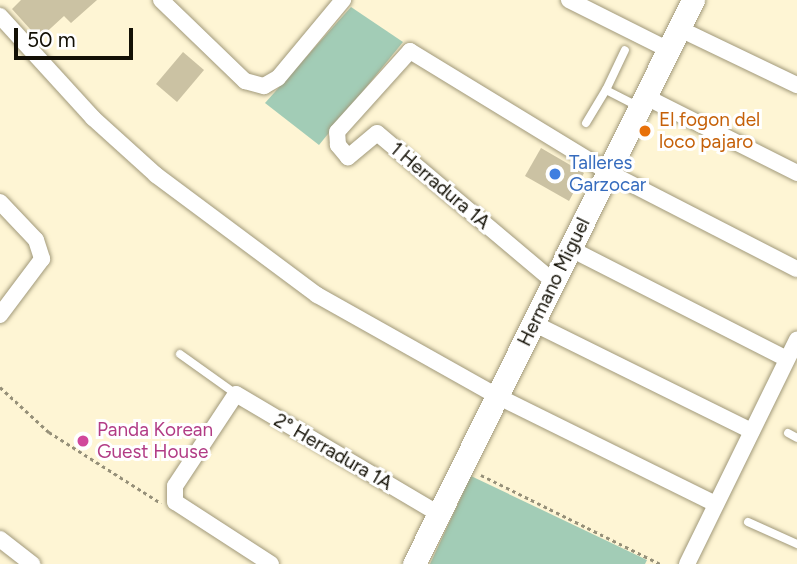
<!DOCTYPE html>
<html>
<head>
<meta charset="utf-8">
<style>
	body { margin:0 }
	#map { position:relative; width:797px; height:564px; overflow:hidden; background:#fef5d4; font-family:Figtree,sans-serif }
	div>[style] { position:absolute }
	.green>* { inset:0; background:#a2ccb6 }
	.building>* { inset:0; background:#cbc2a3 }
	.path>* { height:2.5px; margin-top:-1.25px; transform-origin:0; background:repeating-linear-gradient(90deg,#969079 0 3.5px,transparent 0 7px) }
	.roads { filter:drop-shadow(0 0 2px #a1997a) drop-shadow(0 0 2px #a1997a) }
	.lane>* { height:8px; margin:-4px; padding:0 4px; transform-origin:4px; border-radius:4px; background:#fff }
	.street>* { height:16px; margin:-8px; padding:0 8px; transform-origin:8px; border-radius:8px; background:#fff }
	.secondary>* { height:23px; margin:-11.5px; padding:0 11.5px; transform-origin:11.5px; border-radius:11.5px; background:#fff }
	.dots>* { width:19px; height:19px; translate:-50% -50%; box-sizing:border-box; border:4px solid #fff; border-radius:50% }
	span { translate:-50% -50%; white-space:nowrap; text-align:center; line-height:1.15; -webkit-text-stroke:6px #fff; paint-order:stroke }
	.food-label { font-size:19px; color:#c56008 }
	.left { translate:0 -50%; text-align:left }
	.shop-label { font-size:19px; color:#366cbe }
	.street-label { font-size:19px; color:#131005 }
	.hotel-label { font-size:19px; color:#b23c85 }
	.scale { position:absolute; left:14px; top:28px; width:119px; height:32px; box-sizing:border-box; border:4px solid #131005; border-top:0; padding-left:9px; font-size:21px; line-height:24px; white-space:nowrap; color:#131005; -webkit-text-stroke:5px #fff; paint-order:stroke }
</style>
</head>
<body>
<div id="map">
	<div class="green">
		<i style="clip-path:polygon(351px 7px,403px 42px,319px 145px,265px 103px)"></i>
		<i style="clip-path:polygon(471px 476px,647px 560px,645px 564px,430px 564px)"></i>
	</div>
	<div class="building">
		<i style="clip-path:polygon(21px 0,97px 0,71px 23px,64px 16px,39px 39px,12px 9px)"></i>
		<i style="clip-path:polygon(183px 52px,204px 70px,177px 102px,156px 84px)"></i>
		<i style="clip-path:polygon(541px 148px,584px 173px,569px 201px,525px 176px)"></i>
	</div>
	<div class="path">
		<i style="left:0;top:387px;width:67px;rotate:42.6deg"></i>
		<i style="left:49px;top:432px;width:133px;rotate:32.4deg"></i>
		<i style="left:481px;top:475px;width:200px;rotate:26.4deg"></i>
	</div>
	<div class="roads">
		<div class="lane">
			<i style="left:606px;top:90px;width:44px;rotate:-64.6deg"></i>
			<i style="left:586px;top:123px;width:39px;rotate:-59deg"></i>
			<i style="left:606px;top:90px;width:36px;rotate:27deg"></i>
			<i style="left:180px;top:354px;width:69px;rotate:35.5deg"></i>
			<i style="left:788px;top:433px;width:10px;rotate:29deg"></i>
			<i style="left:748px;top:522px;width:54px;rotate:24.2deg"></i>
		</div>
		<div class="street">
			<i style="left:161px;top:0;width:117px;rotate:44deg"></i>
			<i style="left:245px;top:81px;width:20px;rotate:15deg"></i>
			<i style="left:264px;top:86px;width:16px;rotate:-30deg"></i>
			<i style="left:278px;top:78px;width:102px;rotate:-50.2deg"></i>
			<i style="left:569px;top:0;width:112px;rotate:26.6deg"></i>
			<i style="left:0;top:16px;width:138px;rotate:47.6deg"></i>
			<i style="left:93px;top:118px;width:85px;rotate:42.1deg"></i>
			<i style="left:156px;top:175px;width:201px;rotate:36.7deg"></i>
			<i style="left:317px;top:295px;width:206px;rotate:29.3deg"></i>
			<i style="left:497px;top:396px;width:244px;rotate:26.3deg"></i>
			<i style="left:680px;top:29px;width:130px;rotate:25.6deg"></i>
			<i style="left:646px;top:97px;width:169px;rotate:26.7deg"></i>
			<i style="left:0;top:202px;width:52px;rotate:46.5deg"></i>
			<i style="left:36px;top:240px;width:20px;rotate:72deg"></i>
			<i style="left:42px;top:259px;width:70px;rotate:126.9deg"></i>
			<i style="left:571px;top:249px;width:242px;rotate:27deg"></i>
			<i style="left:554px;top:282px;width:231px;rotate:-139.9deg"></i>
			<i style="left:377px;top:133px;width:38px;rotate:140deg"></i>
			<i style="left:348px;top:157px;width:16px;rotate:-130deg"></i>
			<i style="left:338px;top:145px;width:13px;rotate:-94deg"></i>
			<i style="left:337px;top:132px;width:109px;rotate:-48deg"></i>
			<i style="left:410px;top:51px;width:232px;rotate:31.4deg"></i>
			<i style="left:608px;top:172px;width:212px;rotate:27.2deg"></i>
			<i style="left:533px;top:323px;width:244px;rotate:26.3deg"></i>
			<i style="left:0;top:539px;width:41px;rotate:38deg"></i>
			<i style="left:271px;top:564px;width:114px;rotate:-147.1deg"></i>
			<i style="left:175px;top:502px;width:16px;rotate:-90deg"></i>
			<i style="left:175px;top:486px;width:110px;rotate:-56.5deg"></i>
			<i style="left:236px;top:394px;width:236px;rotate:30.6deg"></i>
			<i style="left:687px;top:564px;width:250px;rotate:-63.9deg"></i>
		</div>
		<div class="secondary">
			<i style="left:414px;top:564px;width:629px;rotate:-63.68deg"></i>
		</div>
	</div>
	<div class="dots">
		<i style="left:645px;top:131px;background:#e8710a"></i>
		<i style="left:555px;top:174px;background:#3f7fe0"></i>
		<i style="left:83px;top:441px;background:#d1479c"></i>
	</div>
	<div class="food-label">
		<span class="left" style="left:659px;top:131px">El fogon del<br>loco pajaro</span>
	</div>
	<div class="shop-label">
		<span class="left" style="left:569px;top:174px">Talleres<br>Garzocar</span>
	</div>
	<div class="street-label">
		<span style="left:440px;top:186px;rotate:40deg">1 Herradura 1A</span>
		<span style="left:554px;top:282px;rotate:-64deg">Hermano Miguel</span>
		<span style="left:333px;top:452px;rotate:30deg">2° Herradura 1A</span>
	</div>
	<div class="hotel-label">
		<span class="left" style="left:97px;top:441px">Panda Korean<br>Guest House</span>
	</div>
	<div class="scale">50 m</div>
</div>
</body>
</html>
